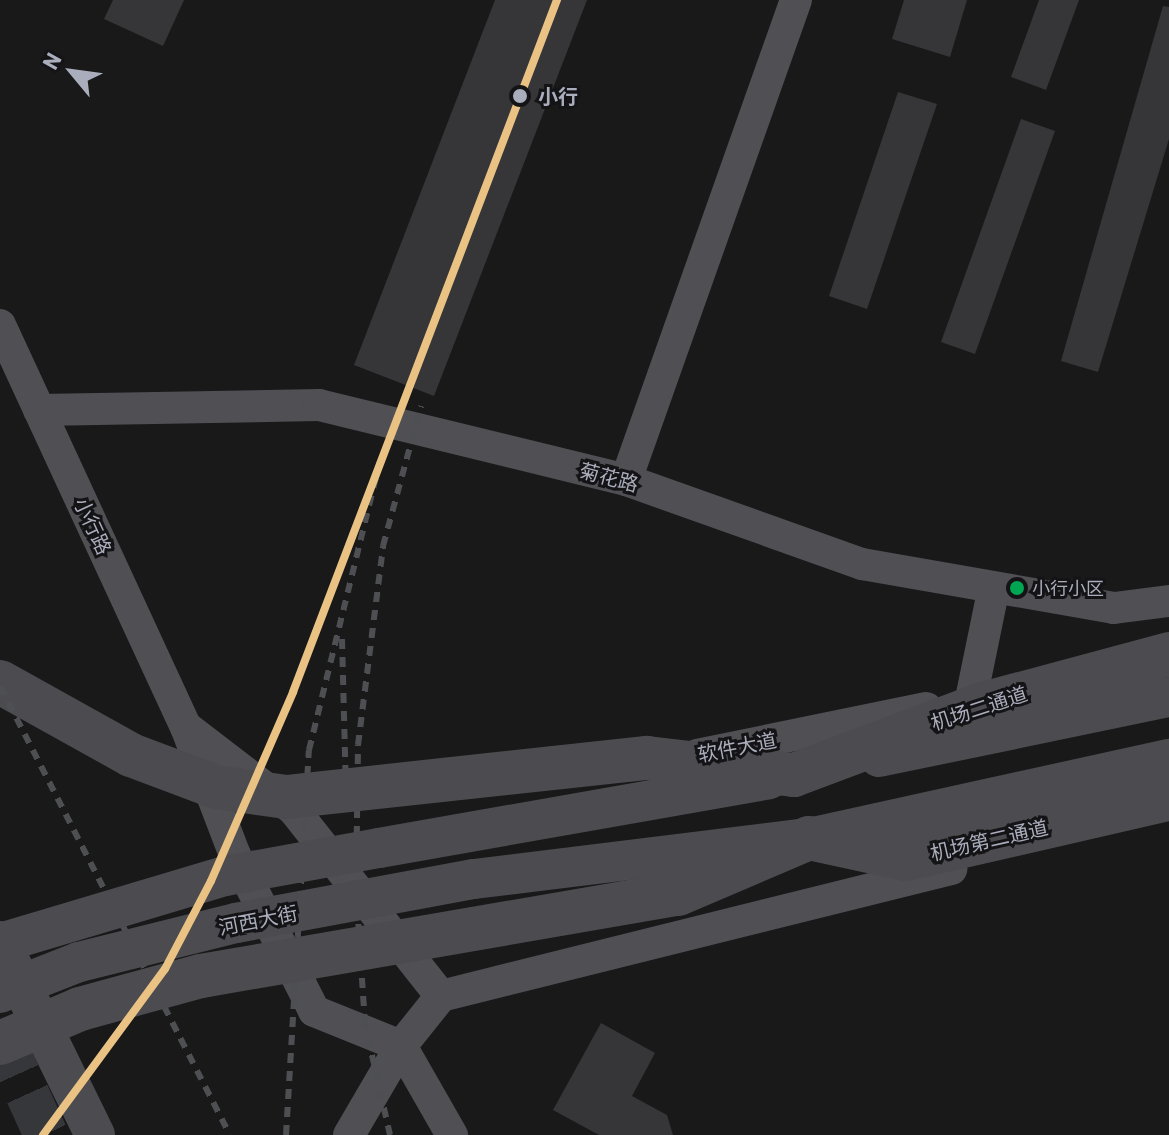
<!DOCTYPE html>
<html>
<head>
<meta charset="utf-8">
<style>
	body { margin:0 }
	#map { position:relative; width:1169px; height:1135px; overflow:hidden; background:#19191a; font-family:Barlow,"Noto Sans SC",sans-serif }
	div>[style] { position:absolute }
	.building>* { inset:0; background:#363638 }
	.highway-tunnel>* { height:44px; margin-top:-22px; transform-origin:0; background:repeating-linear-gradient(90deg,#36373a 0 44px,transparent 0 66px) }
	.minor>* { height:32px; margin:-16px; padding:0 16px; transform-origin:16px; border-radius:16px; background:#4f4f54 }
	.major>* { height:40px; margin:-20px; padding:0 20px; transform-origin:20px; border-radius:20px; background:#4c4c50 }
	.highway>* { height:44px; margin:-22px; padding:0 22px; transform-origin:22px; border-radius:22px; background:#4c4c50 }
	.rail>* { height:6px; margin-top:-3px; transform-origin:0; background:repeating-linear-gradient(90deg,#4e4f52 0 10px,transparent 0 18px) }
	.major-bridge>* { height:40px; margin:-20px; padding:0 20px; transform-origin:20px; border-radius:20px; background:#4c4c50 }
	.highway-bridge>* { height:44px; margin:-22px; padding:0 22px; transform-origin:22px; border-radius:22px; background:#4c4c50 }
	.metro-1>* { height:8px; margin:-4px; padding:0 4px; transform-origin:4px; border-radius:4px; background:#eac384 }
	.dots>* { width:22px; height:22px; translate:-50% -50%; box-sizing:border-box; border:4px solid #141316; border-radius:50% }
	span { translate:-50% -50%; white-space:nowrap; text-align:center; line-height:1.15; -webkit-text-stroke:6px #141316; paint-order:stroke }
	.bus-label { font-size:18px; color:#aaadbb }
	.left { translate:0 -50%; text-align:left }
	.stop-label { font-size:20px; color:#aaadbb; font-weight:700 }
	.street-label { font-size:20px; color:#aaadbb }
	.north { position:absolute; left:32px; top:32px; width:80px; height:80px; -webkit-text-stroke:6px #141316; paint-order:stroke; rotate:299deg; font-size:22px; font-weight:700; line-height:32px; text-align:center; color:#aaadbb }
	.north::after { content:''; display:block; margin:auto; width:28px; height:36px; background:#aaadbb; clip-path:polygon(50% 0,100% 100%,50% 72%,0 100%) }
</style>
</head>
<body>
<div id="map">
	<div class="building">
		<i style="clip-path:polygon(113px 0,184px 0,163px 46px,104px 19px)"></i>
		<i style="clip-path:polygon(495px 0,587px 0,434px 396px,354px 365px)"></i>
		<i style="clip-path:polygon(904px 0,967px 0,950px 57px,892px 39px)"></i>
		<i style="clip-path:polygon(1039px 0,1079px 0,1046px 90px,1011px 77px)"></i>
		<i style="clip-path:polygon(1163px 6px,1169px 7px,1169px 139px,1098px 372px,1061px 361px)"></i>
		<i style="clip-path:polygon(898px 92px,937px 104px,867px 309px,829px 296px)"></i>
		<i style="clip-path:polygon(1021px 119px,1055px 131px,975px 354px,941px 342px)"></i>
		<i style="clip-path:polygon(601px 1023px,655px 1053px,632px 1096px,667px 1115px,673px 1135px,599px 1135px,553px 1110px)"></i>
	</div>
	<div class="highway-tunnel">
		<i style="left:0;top:1034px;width:111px;rotate:65.5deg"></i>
	</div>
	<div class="minor">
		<i style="left:0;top:325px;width:443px;rotate:65.2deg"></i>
		<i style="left:186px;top:727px;width:135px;rotate:69.1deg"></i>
		<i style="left:234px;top:853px;width:177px;rotate:63.1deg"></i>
		<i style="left:314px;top:1011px;width:94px;rotate:21.9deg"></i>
		<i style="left:39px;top:410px;width:280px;rotate:-1deg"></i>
		<i style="left:319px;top:405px;width:316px;rotate:13.7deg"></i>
		<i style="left:626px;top:480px;width:251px;rotate:19.6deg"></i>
		<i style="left:862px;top:564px;width:256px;rotate:9.9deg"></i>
		<i style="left:1114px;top:608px;width:55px;rotate:-7.3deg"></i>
		<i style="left:626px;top:480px;width:509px;rotate:-70.5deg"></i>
		<i style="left:971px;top:699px;width:109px;rotate:-78.4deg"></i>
		<i style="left:186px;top:727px;width:136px;rotate:37.5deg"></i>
		<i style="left:294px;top:810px;width:237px;rotate:51.7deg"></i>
		<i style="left:697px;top:755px;width:234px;rotate:-11.6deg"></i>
		<i style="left:401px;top:1046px;width:103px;rotate:60.2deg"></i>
		<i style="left:349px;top:1135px;width:103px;rotate:-59.7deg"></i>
		<i style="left:401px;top:1046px;width:64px;rotate:-51.3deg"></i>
		<i style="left:441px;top:996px;width:526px;rotate:-13.98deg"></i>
	</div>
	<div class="major">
		<i style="left:879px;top:757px;width:296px;rotate:-11.7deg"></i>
		<i style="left:379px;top:848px;width:396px;rotate:-10deg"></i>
		<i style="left:474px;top:879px;width:337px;rotate:-7deg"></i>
		<i style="left:809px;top:838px;width:369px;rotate:-12.4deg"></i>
		<i style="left:0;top:941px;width:216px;rotate:63.9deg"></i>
	</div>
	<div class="highway">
		<i style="left:0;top:682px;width:150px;rotate:29.1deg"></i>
		<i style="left:794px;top:775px;width:202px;rotate:-20.6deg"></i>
		<i style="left:983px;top:704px;width:193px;rotate:-15deg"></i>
		<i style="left:809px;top:838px;width:99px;rotate:12.2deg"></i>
		<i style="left:906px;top:859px;width:270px;rotate:-12.9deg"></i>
	</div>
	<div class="rail">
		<i style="left:342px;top:639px;width:156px;rotate:88.5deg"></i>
		<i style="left:0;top:686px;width:504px;rotate:62.88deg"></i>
		<i style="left:286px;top:1135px;width:386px;rotate:-86.6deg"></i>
		<i style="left:309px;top:750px;width:302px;rotate:-76.2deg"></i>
		<i style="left:390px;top:1135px;width:114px;rotate:-102.7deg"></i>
		<i style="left:365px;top:1024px;width:134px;rotate:-93.8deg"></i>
		<i style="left:356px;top:890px;width:145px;rotate:-89.2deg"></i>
		<i style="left:358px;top:745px;width:201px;rotate:-82.8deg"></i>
		<i style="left:383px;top:546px;width:145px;rotate:-74.8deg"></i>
	</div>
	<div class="major-bridge">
		<i style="left:0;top:943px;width:235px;rotate:-16.6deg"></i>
		<i style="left:225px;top:876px;width:157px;rotate:-10.3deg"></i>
		<i style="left:0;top:993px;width:85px;rotate:-21.4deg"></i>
		<i style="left:79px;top:962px;width:162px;rotate:-14deg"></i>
		<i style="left:236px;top:923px;width:242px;rotate:-10.5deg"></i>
	</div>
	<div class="highway-bridge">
		<i style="left:131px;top:755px;width:91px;rotate:20.6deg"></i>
		<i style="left:216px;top:787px;width:71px;rotate:8.1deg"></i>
		<i style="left:286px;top:797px;width:363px;rotate:-6.2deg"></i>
		<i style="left:647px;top:758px;width:148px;rotate:6.6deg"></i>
		<i style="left:0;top:1043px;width:87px;rotate:-23deg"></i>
		<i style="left:80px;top:1009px;width:125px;rotate:-15.3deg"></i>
		<i style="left:201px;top:976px;width:484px;rotate:-9.8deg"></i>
		<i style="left:678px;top:894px;width:142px;rotate:-23.1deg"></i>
	</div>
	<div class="metro-1">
		<i style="left:43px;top:1135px;width:206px;rotate:-53.7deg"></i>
		<i style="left:165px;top:969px;width:99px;rotate:-62.4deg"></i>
		<i style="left:211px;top:881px;width:206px;rotate:-66.5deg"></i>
		<i style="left:293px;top:692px;width:741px;rotate:-69.12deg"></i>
	</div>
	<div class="dots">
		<i style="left:520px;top:96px;background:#aaadbb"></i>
		<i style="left:1017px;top:588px;background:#00a651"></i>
	</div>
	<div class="bus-label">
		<span class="left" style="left:1032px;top:588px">小行小区</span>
	</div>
	<div class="stop-label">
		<span class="left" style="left:538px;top:96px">小行</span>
	</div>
	<div class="street-label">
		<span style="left:609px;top:477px;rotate:15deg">菊花路</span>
		<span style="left:93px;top:526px;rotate:65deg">小行路</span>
		<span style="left:979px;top:708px;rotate:-18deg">机场二通道</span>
		<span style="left:737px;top:747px;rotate:-11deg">软件大道</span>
		<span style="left:989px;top:840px;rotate:-13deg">机场第二通道</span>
		<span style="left:258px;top:920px;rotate:-11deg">河西大街</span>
	</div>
	<div class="north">N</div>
</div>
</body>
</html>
